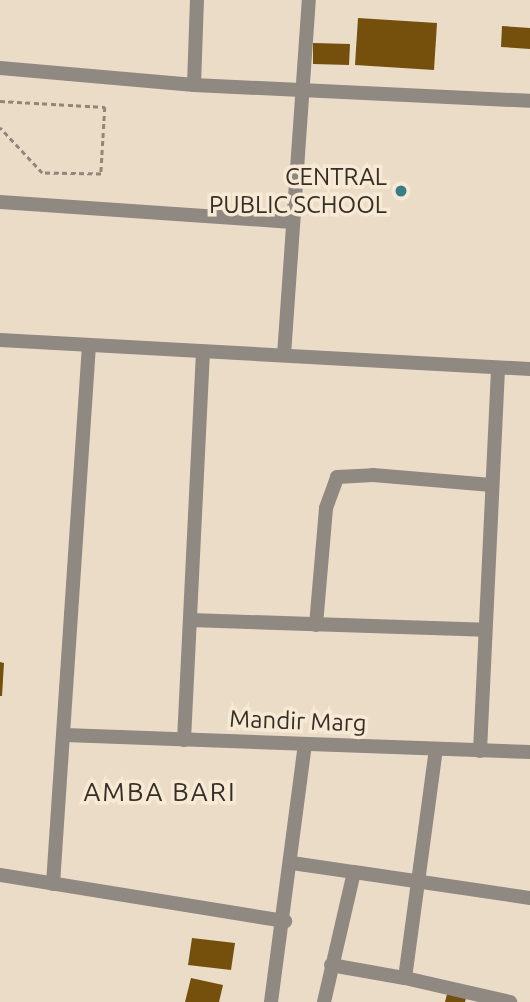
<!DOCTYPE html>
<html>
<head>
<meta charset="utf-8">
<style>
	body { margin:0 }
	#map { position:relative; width:530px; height:1002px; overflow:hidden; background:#ebdcc8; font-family:Ubuntu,sans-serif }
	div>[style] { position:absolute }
	.building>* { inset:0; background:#75500d }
	.path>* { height:2.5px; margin-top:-1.25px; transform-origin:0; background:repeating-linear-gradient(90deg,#918678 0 5px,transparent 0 8.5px) }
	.street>* { height:14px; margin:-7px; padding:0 7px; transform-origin:7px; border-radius:7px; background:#8f8981 }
	.dots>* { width:19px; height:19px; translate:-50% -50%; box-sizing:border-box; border:4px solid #f8e9d5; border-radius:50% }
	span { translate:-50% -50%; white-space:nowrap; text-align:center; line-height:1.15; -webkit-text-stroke:7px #f8e9d5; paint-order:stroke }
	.poi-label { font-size:24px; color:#342f27 }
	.right { translate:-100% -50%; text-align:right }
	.street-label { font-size:24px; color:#342f27 }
	.neighbourhood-label { font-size:26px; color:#342f27; letter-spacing:2px }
</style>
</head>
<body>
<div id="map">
	<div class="building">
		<i style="clip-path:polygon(358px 18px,437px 23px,434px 70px,355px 65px)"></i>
		<i style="clip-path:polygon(502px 26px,530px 28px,530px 49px,501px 47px)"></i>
		<i style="clip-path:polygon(313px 43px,350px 44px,349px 65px,313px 64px)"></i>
		<i style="clip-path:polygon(0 662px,4px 663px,2px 696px,0 696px)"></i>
		<i style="clip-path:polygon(192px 938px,235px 943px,231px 970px,188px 965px)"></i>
		<i style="clip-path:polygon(191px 978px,223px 985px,219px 1002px,185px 1002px)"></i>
		<i style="clip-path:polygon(447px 994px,466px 998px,465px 1002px,445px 1002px)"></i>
	</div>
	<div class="path">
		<i style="left:0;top:101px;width:105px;rotate:3.3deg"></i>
		<i style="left:105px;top:107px;width:67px;rotate:93.4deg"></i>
		<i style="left:101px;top:174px;width:59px;rotate:-179deg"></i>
		<i style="left:42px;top:173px;width:62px;rotate:-133deg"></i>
	</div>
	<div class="street">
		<i style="left:0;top:68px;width:195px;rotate:5deg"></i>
		<i style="left:194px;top:85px;width:336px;rotate:2.7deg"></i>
		<i style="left:194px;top:85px;width:85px;rotate:-88deg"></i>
		<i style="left:0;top:202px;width:293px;rotate:3.9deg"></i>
		<i style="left:0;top:340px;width:531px;rotate:3.13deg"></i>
		<i style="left:284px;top:355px;width:356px;rotate:-86deg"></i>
		<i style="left:190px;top:620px;width:295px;rotate:1.9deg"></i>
		<i style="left:316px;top:625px;width:117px;rotate:-85.1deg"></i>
		<i style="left:326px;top:508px;width:33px;rotate:-70deg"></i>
		<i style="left:337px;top:477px;width:36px;rotate:-3deg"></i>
		<i style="left:373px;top:475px;width:119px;rotate:4.8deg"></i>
		<i style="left:65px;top:735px;width:465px;rotate:2.1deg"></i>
		<i style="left:184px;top:740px;width:387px;rotate:-87.2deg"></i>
		<i style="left:480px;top:751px;width:383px;rotate:-87.3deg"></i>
		<i style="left:292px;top:863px;width:63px;rotate:8.3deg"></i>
		<i style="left:0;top:875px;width:289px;rotate:9.2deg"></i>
		<i style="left:53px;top:884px;width:540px;rotate:-86.18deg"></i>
		<i style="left:331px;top:965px;width:75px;rotate:10deg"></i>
		<i style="left:405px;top:978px;width:230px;rotate:-82.3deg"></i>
		<i style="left:405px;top:978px;width:108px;rotate:12.9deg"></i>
		<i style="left:271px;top:1002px;width:260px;rotate:-82.5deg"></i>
		<i style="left:324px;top:1002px;width:133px;rotate:-77deg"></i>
		<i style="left:354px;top:872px;width:178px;rotate:8.4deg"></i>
	</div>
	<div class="dots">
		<i style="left:401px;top:191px;background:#377f85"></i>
	</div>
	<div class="poi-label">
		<span class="right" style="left:387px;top:191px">CENTRAL<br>PUBLIC SCHOOL</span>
	</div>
	<div class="street-label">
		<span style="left:298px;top:721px;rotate:2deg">Mandir Marg</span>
	</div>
	<div class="neighbourhood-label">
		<span style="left:160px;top:792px">AMBA BARI</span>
	</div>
</div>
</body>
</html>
